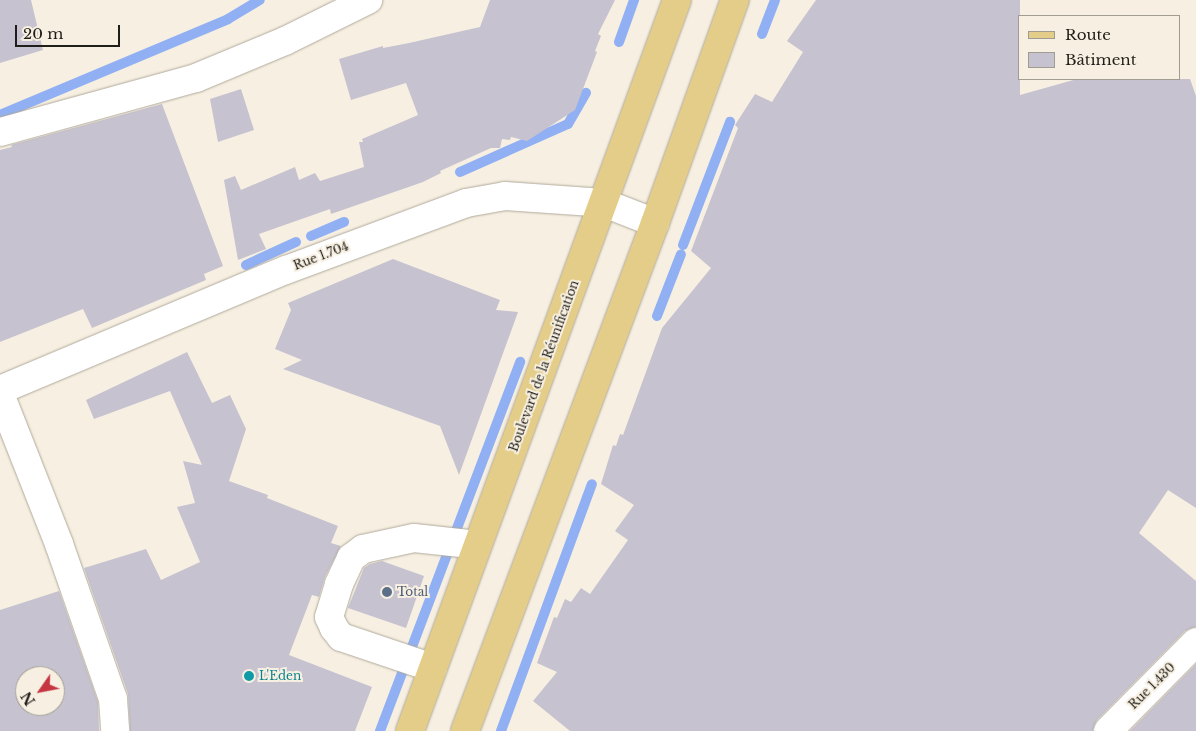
<!DOCTYPE html>
<html>
<head>
<meta charset="utf-8">
<style>
	body { margin:0 }
	#map { position:relative; width:1196px; height:731px; overflow:hidden; background:#f7f0e2; font-family:"Libre Baskerville",serif }
	div>[style] { position:absolute }
	.stream>* { height:10px; margin:-5px; padding:0 5px; transform-origin:5px; border-radius:5px; background:#91b0f3 }
	.building>* { inset:0; background:#c6c2d0 }
	.roads { filter:drop-shadow(0 0 1px #b0a99c) drop-shadow(0 0 1px #b0a99c) }
	.minor>* { height:28px; margin:-14px; padding:0 14px; transform-origin:14px; border-radius:14px; background:#fff }
	.major>* { height:28px; margin:-14px; padding:0 14px; transform-origin:14px; border-radius:14px; background:#e4cd89 }
	.dots>* { width:14px; height:14px; translate:-50% -50%; box-sizing:border-box; border:2px solid #f7f0e2; border-radius:50% }
	span { translate:-50% -50%; white-space:nowrap; text-align:center; line-height:1.15; -webkit-text-stroke:4px #f7f0e2; paint-order:stroke }
	.street-label { font-size:12px; color:#201e19 }
	.service-label { font-size:12px; color:#4e5e75 }
	.left { translate:0 -50%; text-align:left }
	.culture-label { font-size:12px; color:#0d838f }
	.legend { position:absolute; left:1018px; top:15px; width:162px; height:65px; box-sizing:border-box; background:#f7f0e2; border:1px solid #a19c92; margin:0; padding:6px 9px; list-style:none; font-size:15px; color:#201e19 }
	.legend li { display:flex; align-items:center; gap:10px; height:25px }
	.legend b { width:25px; border:1px solid #a19c92 }
	.north { position:absolute; left:15px; top:666px; width:50px; height:50px; box-sizing:border-box; background:#f7f0e2; border:1px solid #a19c92; border-radius:50%; rotate:237deg; font-size:14px; font-weight:700; line-height:20px; text-align:center; color:#201e19 }
	.north::after { content:''; display:block; margin:auto; width:18px; height:22px; background:#c63642; clip-path:polygon(50% 0,100% 100%,50% 72%,0 100%) }
	.scale { position:absolute; left:15px; top:25px; width:105px; height:22px; box-sizing:border-box; border:2px solid #201e19; border-top:0; padding-left:6px; font-size:15px; line-height:18px; white-space:nowrap; color:#201e19; -webkit-text-stroke:4px #f7f0e2; paint-order:stroke }
</style>
</head>
<body>
<div id="map">
	<div class="stream">
		<i style="left:762px;top:34px;width:36px;rotate:-69deg"></i>
		<i style="left:619px;top:42px;width:45px;rotate:-70.3deg"></i>
		<i style="left:0;top:115px;width:247px;rotate:-22.8deg"></i>
		<i style="left:228px;top:19px;width:37px;rotate:-31deg"></i>
		<i style="left:460px;top:172px;width:118px;rotate:-24deg"></i>
		<i style="left:568px;top:124px;width:36px;rotate:-60deg"></i>
		<i style="left:311px;top:236px;width:36px;rotate:-23deg"></i>
		<i style="left:683px;top:245px;width:132px;rotate:-69.1deg"></i>
		<i style="left:246px;top:265px;width:55px;rotate:-24.7deg"></i>
		<i style="left:657px;top:316px;width:66px;rotate:-68.8deg"></i>
		<i style="left:380px;top:731px;width:395px;rotate:-69.2deg"></i>
		<i style="left:501px;top:731px;width:263px;rotate:-69.8deg"></i>
	</div>
	<div class="building">
		<i style="clip-path:polygon(0 0,31px 0,43px 50px,0 63px)"></i>
		<i style="clip-path:polygon(490px 0,615px 0,598px 34px,601px 36px,595px 51px,597px 52px,575px 110px,527px 141px,511px 137px,510px 140px,502px 139px,500px 148px,491px 148px,440px 171px,441px 173px,423px 182px,331px 214px,330px 209px,259px 234px,266px 249px,238px 260px,224px 180px,235px 176px,241px 190px,295px 167px,299px 180px,315px 173px,320px 181px,364px 167px,359px 142px,363px 142px,362px 139px,418px 115px,406px 83px,351px 100px,339px 59px,383px 46px,383px 48px,409px 43px,480px 27px)"></i>
		<i style="clip-path:polygon(816px 0,1020px 0,1020px 95px,1077px 79px,1190px 79px,1196px 96px,1196px 508px,1168px 490px,1139px 533px,1196px 581px,1196px 627px,1185px 631px,1097px 720px,1093px 731px,570px 731px,533px 701px,557px 672px,537px 663px,554px 617px,557px 618px,565px 599px,571px 602px,581px 588px,590px 594px,628px 540px,615px 531px,634px 505px,601px 484px,613px 445px,616px 446px,620px 434px,623px 435px,662px 328px,711px 268px,691px 251px,738px 128px,735px 125px,755px 94px,772px 102px,803px 52px,787px 41px)"></i>
		<i style="clip-path:polygon(241px 89px,254px 130px,218px 142px,210px 99px)"></i>
		<i style="clip-path:polygon(162px 104px,223px 266px,204px 274px,206px 280px,92px 328px,83px 309px,0 342px,0 150px,12px 147px,11px 145px)"></i>
		<i style="clip-path:polygon(393px 259px,500px 300px,496px 310px,518px 312px,459px 475px,440px 426px,283px 369px,302px 360px,275px 349px,291px 310px,288px 303px)"></i>
		<i style="clip-path:polygon(187px 352px,212px 403px,230px 395px,246px 429px,229px 481px,268px 495px,267px 498px,338px 526px,331px 543px,341px 546px,325px 577px,319px 597px,312px 595px,289px 655px,372px 687px,355px 731px,130px 731px,128px 694px,84px 568px,146px 549px,161px 580px,200px 562px,177px 507px,195px 503px,183px 461px,202px 465px,170px 391px,94px 419px,86px 400px)"></i>
		<i style="clip-path:polygon(382px 561px,424px 576px,406px 628px,348px 608px,364px 568px,370px 564px)"></i>
		<i style="clip-path:polygon(evenodd,59px 591px,98px 702px,99px 731px,0 731px,0 610px,59px 591px,25px 676px,55px 676px,55px 706px,25px 706px,25px 676px)"></i>
		<i style="clip-path:polygon(1196px 664px,1196px 731px,1130px 731px)"></i>
	</div>
	<div class="roads">
		<div class="minor">
			<i style="left:0;top:132px;width:203px;rotate:-15.4deg"></i>
			<i style="left:196px;top:78px;width:96px;rotate:-22.6deg"></i>
			<i style="left:285px;top:41px;width:93px;rotate:-26.3deg"></i>
			<i style="left:0;top:390px;width:310px;rotate:-22.8deg"></i>
			<i style="left:286px;top:270px;width:192px;rotate:-20.4deg"></i>
			<i style="left:466px;top:203px;width:40px;rotate:-10deg"></i>
			<i style="left:505px;top:196px;width:99px;rotate:4deg"></i>
			<i style="left:604px;top:203px;width:55px;rotate:21.4deg"></i>
			<i style="left:0;top:394px;width:161px;rotate:68.5deg"></i>
			<i style="left:59px;top:544px;width:164px;rotate:70.8deg"></i>
			<i style="left:113px;top:699px;width:32px;rotate:86deg"></i>
			<i style="left:433px;top:668px;width:97px;rotate:-161.4deg"></i>
			<i style="left:341px;top:637px;width:11px;rotate:-128deg"></i>
			<i style="left:334px;top:628px;width:12px;rotate:-114deg"></i>
			<i style="left:329px;top:617px;width:34px;rotate:-73deg"></i>
			<i style="left:339px;top:584px;width:29px;rotate:-65deg"></i>
			<i style="left:351px;top:558px;width:15px;rotate:-37deg"></i>
			<i style="left:363px;top:549px;width:52px;rotate:-12.2deg"></i>
			<i style="left:414px;top:538px;width:64px;rotate:6.2deg"></i>
			<i style="left:1108px;top:731px;width:125px;rotate:-45.3deg"></i>
		</div>
		<div class="major">
			<i style="left:410px;top:731px;width:778px;rotate:-69.94deg"></i>
			<i style="left:465px;top:731px;width:542px;rotate:-69.49deg"></i>
			<i style="left:655px;top:223px;width:237px;rotate:-70.3deg"></i>
		</div>
	</div>
	<div class="dots">
		<i style="left:387px;top:592px;background:#5c6f8a"></i>
		<i style="left:249px;top:676px;background:#0f9aa8"></i>
	</div>
	<div class="street-label">
		<span style="left:321px;top:256px;rotate:-21deg">Rue 1.704</span>
		<span style="left:544px;top:366px;rotate:-70deg">Boulevard de la Réunification</span>
		<span style="left:1152px;top:686px;rotate:-45deg">Rue 1.430</span>
	</div>
	<div class="service-label">
		<span class="left" style="left:397px;top:592px">Total</span>
	</div>
	<div class="culture-label">
		<span class="left" style="left:259px;top:676px">L'Eden</span>
	</div>
	<ul class="legend">
	<li><b style="height:6px;background:#e4cd89"></b>Route</li>
	<li><b style="height:14px;background:#c6c2d0"></b>Bâtiment</li>
	</ul>
	<div class="north">N</div>
	<div class="scale">20 m</div>
</div>
</body>
</html>
